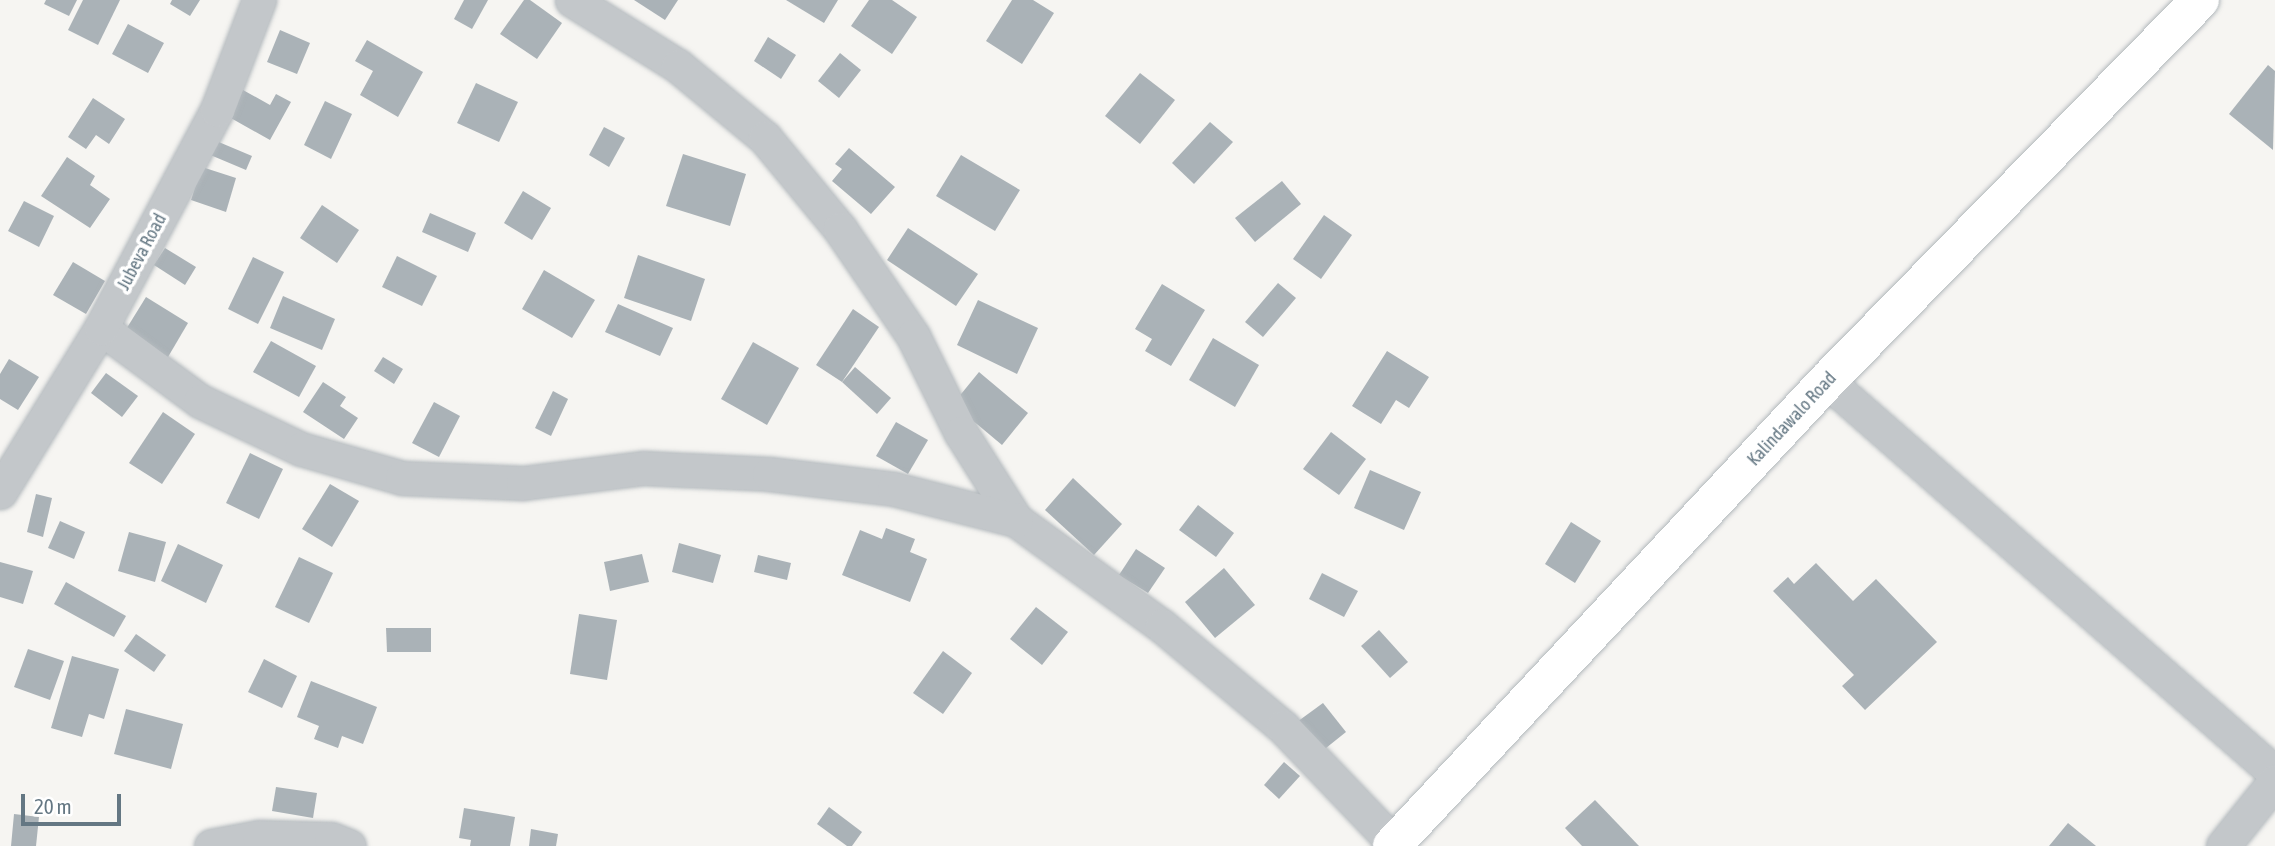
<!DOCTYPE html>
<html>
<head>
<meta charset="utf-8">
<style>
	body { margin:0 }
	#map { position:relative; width:2275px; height:846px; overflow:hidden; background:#f6f5f2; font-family:"Asap Condensed",sans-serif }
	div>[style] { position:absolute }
	.building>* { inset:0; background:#aab2b7 }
	.roads { filter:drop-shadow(0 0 2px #b3b9bd) drop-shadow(0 0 2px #b3b9bd) }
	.street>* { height:33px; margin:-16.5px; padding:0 16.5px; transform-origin:16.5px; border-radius:16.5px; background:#c3c7ca }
	.secondary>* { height:38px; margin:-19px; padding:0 19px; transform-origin:19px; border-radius:19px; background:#fff }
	span { translate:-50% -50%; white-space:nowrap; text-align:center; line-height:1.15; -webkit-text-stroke:7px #fff; paint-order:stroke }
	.street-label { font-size:18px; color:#647783 }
	.scale { position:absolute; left:21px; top:794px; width:100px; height:32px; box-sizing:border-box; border:4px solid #647783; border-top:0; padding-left:9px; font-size:21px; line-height:24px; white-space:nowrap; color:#647783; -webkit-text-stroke:5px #fff; paint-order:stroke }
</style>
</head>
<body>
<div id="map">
	<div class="building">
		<i style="clip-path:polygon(46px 0,77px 0,69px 16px,44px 4px)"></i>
		<i style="clip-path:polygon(83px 0,120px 0,98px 45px,68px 30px)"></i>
		<i style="clip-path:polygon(172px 0,200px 0,190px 16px,170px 4px)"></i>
		<i style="clip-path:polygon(464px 0,488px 0,472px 29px,454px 19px)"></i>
		<i style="clip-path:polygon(524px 0,530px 0,562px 23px,537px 59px,500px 34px)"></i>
		<i style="clip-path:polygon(634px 0,678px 0,665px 20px)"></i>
		<i style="clip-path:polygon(786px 0,838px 0,824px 23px)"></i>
		<i style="clip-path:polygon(869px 0,892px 0,917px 17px,892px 54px,851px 26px)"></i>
		<i style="clip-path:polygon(1012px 0,1033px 0,1054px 13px,1022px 64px,986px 41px)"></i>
		<i style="clip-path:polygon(128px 24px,164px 43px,148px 73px,112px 54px)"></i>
		<i style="clip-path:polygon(280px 30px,310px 43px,297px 74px,267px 62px)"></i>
		<i style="clip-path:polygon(768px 37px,796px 55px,781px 79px,754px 61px)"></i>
		<i style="clip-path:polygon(367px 40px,423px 72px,398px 117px,360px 95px,373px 71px,355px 61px)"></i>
		<i style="clip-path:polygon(840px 53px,861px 70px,839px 98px,818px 81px)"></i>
		<i style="clip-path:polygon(2268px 65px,2275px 71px,2273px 150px,2229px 114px)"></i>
		<i style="clip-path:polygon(1140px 73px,1175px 100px,1140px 144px,1105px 116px)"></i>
		<i style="clip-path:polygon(476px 83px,518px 102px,499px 142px,457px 123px)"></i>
		<i style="clip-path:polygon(243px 90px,270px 105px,276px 94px,291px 102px,270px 140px,229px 117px)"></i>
		<i style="clip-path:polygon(93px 98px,125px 119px,109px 144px,96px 135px,86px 149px,68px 137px)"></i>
		<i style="clip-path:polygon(325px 101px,352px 114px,331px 159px,304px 145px)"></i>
		<i style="clip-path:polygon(1210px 122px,1233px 142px,1194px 184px,1172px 163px)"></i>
		<i style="clip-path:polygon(604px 127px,625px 138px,609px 167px,589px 155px)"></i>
		<i style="clip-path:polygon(214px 140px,252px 156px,246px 170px,208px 154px)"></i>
		<i style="clip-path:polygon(849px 148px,895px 187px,871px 214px,832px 181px,842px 169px,835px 164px)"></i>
		<i style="clip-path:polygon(683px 154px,746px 174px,730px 226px,666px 206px)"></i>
		<i style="clip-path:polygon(961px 155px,1020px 190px,995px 231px,936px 196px)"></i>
		<i style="clip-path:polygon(67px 157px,95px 176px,90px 185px,110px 199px,90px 228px,41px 196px)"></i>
		<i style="clip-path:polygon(202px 167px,236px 178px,226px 212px,191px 200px)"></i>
		<i style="clip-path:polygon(1282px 181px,1301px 204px,1255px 242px,1235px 218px)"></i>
		<i style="clip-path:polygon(523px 191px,551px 208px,532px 240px,504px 223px)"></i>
		<i style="clip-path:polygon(24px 201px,54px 216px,39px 247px,8px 231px)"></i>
		<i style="clip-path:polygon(322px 205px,359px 230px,337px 263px,300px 238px)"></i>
		<i style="clip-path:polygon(430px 213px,476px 233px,468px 252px,422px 232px)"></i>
		<i style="clip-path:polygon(1324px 215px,1352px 235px,1321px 279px,1293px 259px)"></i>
		<i style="clip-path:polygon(908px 228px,978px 274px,956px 306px,887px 260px)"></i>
		<i style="clip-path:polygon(165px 248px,196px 267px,185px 285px,154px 265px)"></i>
		<i style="clip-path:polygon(638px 255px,705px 279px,691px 321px,624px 298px)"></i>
		<i style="clip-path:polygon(397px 256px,437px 276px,422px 306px,382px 287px)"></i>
		<i style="clip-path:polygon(253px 257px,284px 272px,258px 324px,228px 309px)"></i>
		<i style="clip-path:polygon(73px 262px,105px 281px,86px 314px,53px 295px)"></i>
		<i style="clip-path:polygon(544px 270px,595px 300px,572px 338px,522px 309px)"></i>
		<i style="clip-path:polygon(1278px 283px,1296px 298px,1263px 337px,1245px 322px)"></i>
		<i style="clip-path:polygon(1162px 284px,1205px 310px,1171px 366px,1145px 351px,1152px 339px,1135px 329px)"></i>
		<i style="clip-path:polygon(283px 296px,335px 319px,322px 350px,270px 328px)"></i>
		<i style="clip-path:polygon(146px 297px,188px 323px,168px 357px,125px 331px)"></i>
		<i style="clip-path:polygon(978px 300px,1038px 328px,1017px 374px,957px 345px)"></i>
		<i style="clip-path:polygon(618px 304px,673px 328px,660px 356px,605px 332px)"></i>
		<i style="clip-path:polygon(853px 309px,879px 327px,842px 382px,816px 365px)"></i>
		<i style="clip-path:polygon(1213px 338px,1259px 365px,1235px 407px,1189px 380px)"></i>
		<i style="clip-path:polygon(271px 341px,316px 366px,299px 397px,253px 372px)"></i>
		<i style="clip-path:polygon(753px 342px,799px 368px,767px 425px,721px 399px)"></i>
		<i style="clip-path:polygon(1387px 351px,1429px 377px,1409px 408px,1396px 400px,1381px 424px,1352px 406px)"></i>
		<i style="clip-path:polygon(383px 357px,403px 369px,394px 384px,374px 371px)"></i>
		<i style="clip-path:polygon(9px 359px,39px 377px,18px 410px,0 399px,0 374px)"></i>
		<i style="clip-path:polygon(855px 367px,891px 398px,877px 414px,842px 382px)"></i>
		<i style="clip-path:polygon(979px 372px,1028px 413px,1002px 445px,953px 404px)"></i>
		<i style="clip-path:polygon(106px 373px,138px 396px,122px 417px,91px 393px)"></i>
		<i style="clip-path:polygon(323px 382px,346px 397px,340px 406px,358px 418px,344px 439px,303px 412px)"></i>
		<i style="clip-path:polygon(553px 391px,568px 399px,551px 436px,535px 428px)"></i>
		<i style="clip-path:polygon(434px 402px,460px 416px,439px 457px,412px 443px)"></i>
		<i style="clip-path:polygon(163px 412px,195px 434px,162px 484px,129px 463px)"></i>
		<i style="clip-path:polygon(896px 422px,928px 440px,908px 474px,876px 456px)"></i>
		<i style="clip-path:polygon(1331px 432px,1366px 459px,1339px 495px,1303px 469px)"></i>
		<i style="clip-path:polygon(250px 453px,283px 469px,259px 519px,226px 503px)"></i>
		<i style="clip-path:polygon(1370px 470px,1421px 492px,1404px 530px,1354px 508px)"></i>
		<i style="clip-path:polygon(1073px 478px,1122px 524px,1094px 555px,1045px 510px)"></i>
		<i style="clip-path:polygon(330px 484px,359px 501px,332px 547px,302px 529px)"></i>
		<i style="clip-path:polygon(36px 494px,52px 498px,43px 537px,27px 532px)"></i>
		<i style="clip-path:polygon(1198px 505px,1234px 533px,1216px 557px,1179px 530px)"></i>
		<i style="clip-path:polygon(60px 521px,85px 532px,74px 559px,48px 548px)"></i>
		<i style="clip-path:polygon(1571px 522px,1601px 541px,1575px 583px,1545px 564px)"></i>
		<i style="clip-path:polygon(886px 528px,915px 539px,910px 552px,927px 559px,910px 602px,842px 575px,860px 530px,882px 539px)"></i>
		<i style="clip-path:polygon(129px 532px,166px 542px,155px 582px,118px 571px)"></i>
		<i style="clip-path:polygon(679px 543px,721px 555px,713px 583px,672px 572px)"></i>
		<i style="clip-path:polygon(178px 544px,223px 565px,206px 603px,161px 581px)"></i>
		<i style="clip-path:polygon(1136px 549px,1165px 568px,1148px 593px,1119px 575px)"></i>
		<i style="clip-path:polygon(642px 554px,649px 582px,610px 591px,604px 562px)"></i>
		<i style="clip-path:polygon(758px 555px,791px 563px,787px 580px,754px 572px)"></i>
		<i style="clip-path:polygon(299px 557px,333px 573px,309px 623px,275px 607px)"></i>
		<i style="clip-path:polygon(0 562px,33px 571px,23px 604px,0 597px)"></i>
		<i style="clip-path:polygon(1816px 563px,1853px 601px,1876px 579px,1937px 642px,1865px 710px,1842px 686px,1854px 675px,1773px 591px,1788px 577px,1794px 584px)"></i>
		<i style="clip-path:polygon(1224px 568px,1255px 605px,1215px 638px,1185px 602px)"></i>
		<i style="clip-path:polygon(1322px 573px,1358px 591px,1344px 617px,1309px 599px)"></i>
		<i style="clip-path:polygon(66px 582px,126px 616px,114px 637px,54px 604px)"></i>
		<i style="clip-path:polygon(1036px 607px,1068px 632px,1042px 665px,1010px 639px)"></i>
		<i style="clip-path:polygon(579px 614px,617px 620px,607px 680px,570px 674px)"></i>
		<i style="clip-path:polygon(386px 628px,431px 628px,431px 652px,387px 652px)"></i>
		<i style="clip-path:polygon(1379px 630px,1408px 662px,1390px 678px,1361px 646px)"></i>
		<i style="clip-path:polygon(136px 634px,166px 655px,154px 672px,124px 651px)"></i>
		<i style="clip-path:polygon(28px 649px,64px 661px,50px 700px,14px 687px)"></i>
		<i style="clip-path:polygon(943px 651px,972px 673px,943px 714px,913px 693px)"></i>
		<i style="clip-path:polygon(72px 656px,119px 669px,104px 719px,89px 714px,82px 737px,51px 728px)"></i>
		<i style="clip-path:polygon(264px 659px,297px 676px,282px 708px,248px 692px)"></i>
		<i style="clip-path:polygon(311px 681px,377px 707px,363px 744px,342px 736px,338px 748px,314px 739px,319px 726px,297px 717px)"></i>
		<i style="clip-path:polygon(1323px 703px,1346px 732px,1321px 752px,1297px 722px)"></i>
		<i style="clip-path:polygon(126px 709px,183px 724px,171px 769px,114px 754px)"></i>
		<i style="clip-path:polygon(1284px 762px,1300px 776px,1279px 799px,1264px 785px)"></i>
		<i style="clip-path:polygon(276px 787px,317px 793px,313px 818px,272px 811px)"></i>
		<i style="clip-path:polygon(1595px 800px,1639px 846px,1582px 846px,1565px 828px)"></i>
		<i style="clip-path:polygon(829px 807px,862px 832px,852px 846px,847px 846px,817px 824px)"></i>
		<i style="clip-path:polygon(464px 808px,515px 817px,510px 846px,470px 846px,471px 840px,459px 838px)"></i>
		<i style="clip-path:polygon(14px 814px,39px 817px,36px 846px,11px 846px)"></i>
		<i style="clip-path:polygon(2068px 823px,2096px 846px,2049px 846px)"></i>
		<i style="clip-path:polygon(531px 829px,558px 834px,556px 846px,529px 846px)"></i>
	</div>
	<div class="roads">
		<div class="street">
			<i style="left:572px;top:0;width:125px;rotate:31.9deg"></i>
			<i style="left:678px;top:66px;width:113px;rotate:39.6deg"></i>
			<i style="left:765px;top:138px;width:118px;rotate:50.5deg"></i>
			<i style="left:840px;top:229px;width:130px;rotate:55.7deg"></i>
			<i style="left:913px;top:336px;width:108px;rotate:63.7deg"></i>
			<i style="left:961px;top:433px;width:103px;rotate:57.7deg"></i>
			<i style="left:1016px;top:520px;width:180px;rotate:36deg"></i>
			<i style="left:1162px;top:626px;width:158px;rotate:39.9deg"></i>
			<i style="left:1283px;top:727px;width:161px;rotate:46.3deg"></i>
			<i style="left:101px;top:328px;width:123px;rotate:36.4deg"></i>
			<i style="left:200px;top:401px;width:112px;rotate:25.4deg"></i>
			<i style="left:301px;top:449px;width:105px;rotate:16deg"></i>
			<i style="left:402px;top:478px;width:121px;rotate:2.4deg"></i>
			<i style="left:523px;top:483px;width:122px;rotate:-7.1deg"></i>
			<i style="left:644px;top:468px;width:125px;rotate:2.7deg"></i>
			<i style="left:769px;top:474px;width:126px;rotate:6.8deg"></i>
			<i style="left:894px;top:489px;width:126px;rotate:14.3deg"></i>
			<i style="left:1827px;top:381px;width:595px;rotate:41.19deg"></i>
			<i style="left:0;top:492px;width:193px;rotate:-58.4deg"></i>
			<i style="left:101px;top:328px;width:247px;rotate:-62deg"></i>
			<i style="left:217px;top:110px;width:118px;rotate:-69.1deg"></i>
			<i style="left:211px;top:846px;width:49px;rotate:-10.6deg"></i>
			<i style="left:259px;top:837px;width:72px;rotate:1.6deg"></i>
			<i style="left:331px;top:839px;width:19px;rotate:21deg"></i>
			<i style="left:2223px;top:846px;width:83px;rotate:-51.3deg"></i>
		</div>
		<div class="secondary">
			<i style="left:1392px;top:846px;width:637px;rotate:-46.91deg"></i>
			<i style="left:1827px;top:381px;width:533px;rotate:-45.61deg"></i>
		</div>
	</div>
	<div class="street-label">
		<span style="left:142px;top:252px;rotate:-62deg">Jubeva Road</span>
		<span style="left:1792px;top:419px;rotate:-47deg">Kalindawalo Road</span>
	</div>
	<div class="scale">20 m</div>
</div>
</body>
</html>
